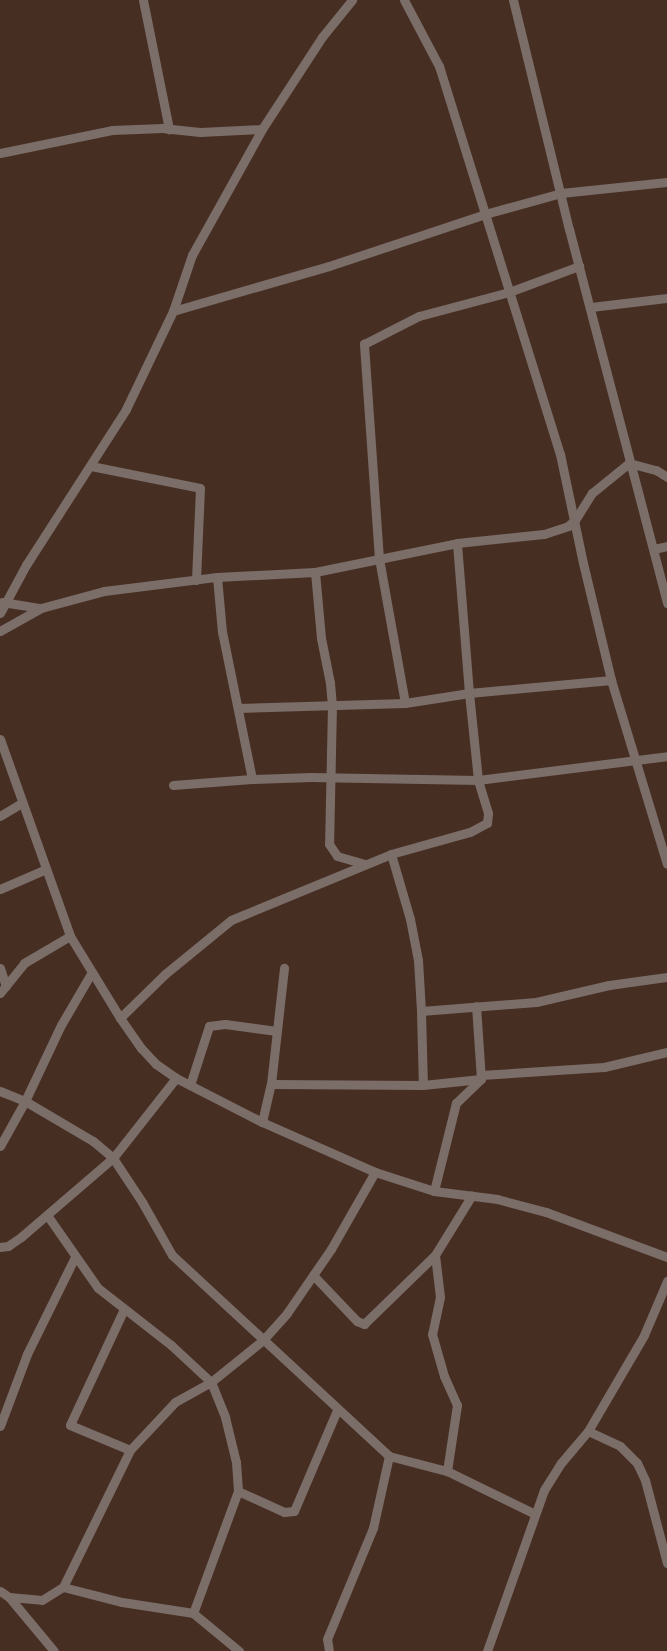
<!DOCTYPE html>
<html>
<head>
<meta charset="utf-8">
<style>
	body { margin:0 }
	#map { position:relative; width:667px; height:1651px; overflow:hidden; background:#472e23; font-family:Manrope,sans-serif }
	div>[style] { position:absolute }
	.street>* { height:9px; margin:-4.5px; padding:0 4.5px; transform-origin:4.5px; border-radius:4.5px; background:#7b6d68 }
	span { translate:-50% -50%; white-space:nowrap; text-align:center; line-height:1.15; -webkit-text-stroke:6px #472e23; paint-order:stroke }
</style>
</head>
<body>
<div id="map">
	<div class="street">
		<i style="left:143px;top:0;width:132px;rotate:78.6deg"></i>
		<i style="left:404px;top:0;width:75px;rotate:62.1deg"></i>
		<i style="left:439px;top:66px;width:406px;rotate:72.7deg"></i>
		<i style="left:560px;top:454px;width:111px;rotate:78.1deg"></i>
		<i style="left:583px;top:563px;width:120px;rotate:76.5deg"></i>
		<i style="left:611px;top:680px;width:192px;rotate:73.1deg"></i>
		<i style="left:513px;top:0;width:236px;rotate:76.3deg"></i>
		<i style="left:569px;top:229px;width:387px;rotate:75.3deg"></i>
		<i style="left:0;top:153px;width:114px;rotate:-11.6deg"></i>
		<i style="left:112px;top:130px;width:50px;rotate:-2.3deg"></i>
		<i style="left:162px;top:128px;width:38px;rotate:6deg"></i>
		<i style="left:200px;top:132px;width:62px;rotate:-2.8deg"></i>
		<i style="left:262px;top:129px;width:110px;rotate:-56.9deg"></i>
		<i style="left:322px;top:37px;width:48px;rotate:-51deg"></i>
		<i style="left:591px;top:307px;width:77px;rotate:-6.8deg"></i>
		<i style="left:173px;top:311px;width:162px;rotate:-16.1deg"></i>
		<i style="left:329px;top:266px;width:164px;rotate:-18.4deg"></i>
		<i style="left:485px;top:214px;width:79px;rotate:-15.4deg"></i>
		<i style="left:561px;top:193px;width:107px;rotate:-5.9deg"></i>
		<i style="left:91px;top:466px;width:111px;rotate:11.4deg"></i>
		<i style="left:200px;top:488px;width:92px;rotate:92.5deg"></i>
		<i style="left:654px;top:549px;width:13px;rotate:-13deg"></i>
		<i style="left:315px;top:572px;width:66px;rotate:84.8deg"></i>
		<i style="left:321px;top:638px;width:46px;rotate:78.7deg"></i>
		<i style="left:330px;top:683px;width:22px;rotate:85deg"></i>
		<i style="left:332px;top:705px;width:139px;rotate:91.2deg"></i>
		<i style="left:329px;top:844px;width:14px;rotate:56deg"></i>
		<i style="left:337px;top:856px;width:29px;rotate:16deg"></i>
		<i style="left:2px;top:602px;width:39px;rotate:9deg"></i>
		<i style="left:0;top:613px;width:55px;rotate:-61.6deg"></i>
		<i style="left:26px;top:565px;width:185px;rotate:-57.3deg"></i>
		<i style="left:126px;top:409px;width:109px;rotate:-64.4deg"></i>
		<i style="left:173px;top:311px;width:59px;rotate:-71.3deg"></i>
		<i style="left:192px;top:255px;width:144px;rotate:-60.9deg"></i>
		<i style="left:0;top:631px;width:47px;rotate:-29.3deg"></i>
		<i style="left:41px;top:608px;width:65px;rotate:-15.1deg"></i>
		<i style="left:104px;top:591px;width:114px;rotate:-7.1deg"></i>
		<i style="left:217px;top:577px;width:98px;rotate:-2.9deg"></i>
		<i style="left:315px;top:572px;width:145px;rotate:-11.5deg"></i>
		<i style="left:457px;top:543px;width:87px;rotate:-5.9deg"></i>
		<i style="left:544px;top:534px;width:25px;rotate:-18deg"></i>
		<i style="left:568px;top:526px;width:9px;rotate:-41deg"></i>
		<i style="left:575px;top:520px;width:32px;rotate:-58deg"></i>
		<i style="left:592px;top:493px;width:48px;rotate:-39deg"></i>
		<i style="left:629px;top:463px;width:28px;rotate:15deg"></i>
		<i style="left:656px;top:470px;width:13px;rotate:32deg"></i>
		<i style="left:405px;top:703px;width:146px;rotate:-100.2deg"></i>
		<i style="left:379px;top:559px;width:216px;rotate:-94deg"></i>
		<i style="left:364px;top:344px;width:62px;rotate:-27deg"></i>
		<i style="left:419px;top:316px;width:93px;rotate:-14.9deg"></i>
		<i style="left:509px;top:292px;width:75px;rotate:-20.4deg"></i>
		<i style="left:238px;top:708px;width:167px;rotate:-1.7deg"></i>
		<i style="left:405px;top:703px;width:65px;rotate:-8.9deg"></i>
		<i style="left:469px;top:693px;width:143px;rotate:-5.2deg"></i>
		<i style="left:0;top:739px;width:209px;rotate:70.4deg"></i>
		<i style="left:70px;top:936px;width:96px;rotate:58.6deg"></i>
		<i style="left:120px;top:1018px;width:37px;rotate:55deg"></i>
		<i style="left:141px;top:1048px;width:22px;rotate:47deg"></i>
		<i style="left:156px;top:1064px;width:24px;rotate:35deg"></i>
		<i style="left:176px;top:1078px;width:97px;rotate:27.1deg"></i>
		<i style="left:262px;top:1122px;width:124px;rotate:23.9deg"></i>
		<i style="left:375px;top:1172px;width:62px;rotate:17.9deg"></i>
		<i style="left:434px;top:1191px;width:64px;rotate:7.2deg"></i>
		<i style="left:497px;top:1199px;width:51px;rotate:14.9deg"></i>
		<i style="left:546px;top:1212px;width:129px;rotate:20.4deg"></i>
		<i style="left:252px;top:779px;width:59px;rotate:-1.9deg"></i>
		<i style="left:311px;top:777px;width:167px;rotate:1deg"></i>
		<i style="left:478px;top:780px;width:191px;rotate:-7.2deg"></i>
		<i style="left:173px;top:785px;width:79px;rotate:-4.3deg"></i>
		<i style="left:252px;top:779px;width:150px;rotate:-101.5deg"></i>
		<i style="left:222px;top:632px;width:55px;rotate:-95.2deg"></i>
		<i style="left:0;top:816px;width:26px;rotate:-31deg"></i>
		<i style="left:391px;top:854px;width:68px;rotate:73.7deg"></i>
		<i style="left:410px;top:919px;width:42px;rotate:79deg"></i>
		<i style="left:418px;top:960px;width:51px;rotate:86.6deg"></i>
		<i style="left:421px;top:1011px;width:115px;rotate:-4.5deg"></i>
		<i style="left:536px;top:1002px;width:75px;rotate:-13.1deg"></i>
		<i style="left:609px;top:985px;width:59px;rotate:-7.9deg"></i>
		<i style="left:0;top:889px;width:50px;rotate:-23.5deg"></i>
		<i style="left:0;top:968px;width:19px;rotate:72deg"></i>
		<i style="left:0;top:993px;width:38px;rotate:-51deg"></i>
		<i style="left:24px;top:963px;width:53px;rotate:-30.4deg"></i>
		<i style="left:421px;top:1011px;width:74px;rotate:88.5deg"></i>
		<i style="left:120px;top:1018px;width:63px;rotate:-44.4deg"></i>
		<i style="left:165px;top:974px;width:85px;rotate:-39.3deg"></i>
		<i style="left:231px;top:920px;width:173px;rotate:-22.4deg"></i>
		<i style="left:391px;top:854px;width:82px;rotate:-15.6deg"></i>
		<i style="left:470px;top:832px;width:19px;rotate:-28deg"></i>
		<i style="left:487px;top:823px;width:10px;rotate:-84deg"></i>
		<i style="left:488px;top:813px;width:34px;rotate:-107deg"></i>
		<i style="left:478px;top:780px;width:87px;rotate:-95.9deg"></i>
		<i style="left:469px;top:693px;width:150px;rotate:-94.6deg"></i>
		<i style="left:481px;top:1075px;width:123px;rotate:-3.7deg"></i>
		<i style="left:604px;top:1067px;width:65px;rotate:-13.4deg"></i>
		<i style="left:271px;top:1084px;width:152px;rotate:0.4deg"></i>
		<i style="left:423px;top:1085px;width:58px;rotate:-5.9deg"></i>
		<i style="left:190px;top:1085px;width:62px;rotate:-72.1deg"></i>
		<i style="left:209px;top:1026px;width:16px;rotate:-7deg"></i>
		<i style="left:225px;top:1024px;width:52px;rotate:7.7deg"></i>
		<i style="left:0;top:1091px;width:27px;rotate:22deg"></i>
		<i style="left:25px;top:1101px;width:79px;rotate:30.5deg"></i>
		<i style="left:93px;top:1141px;width:26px;rotate:40deg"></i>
		<i style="left:113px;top:1158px;width:53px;rotate:56.6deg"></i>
		<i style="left:142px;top:1202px;width:61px;rotate:60.5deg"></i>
		<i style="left:172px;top:1255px;width:296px;rotate:42.8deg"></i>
		<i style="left:389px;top:1456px;width:60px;rotate:14.5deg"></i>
		<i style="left:447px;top:1471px;width:98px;rotate:26deg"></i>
		<i style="left:262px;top:1122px;width:39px;rotate:-77deg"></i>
		<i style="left:271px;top:1084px;width:117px;rotate:-83.6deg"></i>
		<i style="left:0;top:1146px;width:51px;rotate:-60.9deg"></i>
		<i style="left:25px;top:1101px;width:84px;rotate:-64.7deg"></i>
		<i style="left:61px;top:1025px;width:61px;rotate:-59.7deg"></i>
		<i style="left:434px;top:1191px;width:91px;rotate:-76deg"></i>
		<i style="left:456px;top:1103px;width:35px;rotate:-44deg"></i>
		<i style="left:481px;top:1079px;width:73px;rotate:-93.9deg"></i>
		<i style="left:47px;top:1215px;width:89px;rotate:55.1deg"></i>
		<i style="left:98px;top:1288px;width:93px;rotate:38deg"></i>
		<i style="left:171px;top:1345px;width:54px;rotate:42.8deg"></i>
		<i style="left:211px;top:1382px;width:38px;rotate:68deg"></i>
		<i style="left:225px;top:1417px;width:46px;rotate:76.3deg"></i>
		<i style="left:236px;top:1462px;width:29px;rotate:86deg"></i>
		<i style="left:238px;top:1491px;width:130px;rotate:110.2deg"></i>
		<i style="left:0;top:1247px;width:8px;rotate:-7deg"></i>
		<i style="left:8px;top:1246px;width:16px;rotate:-35deg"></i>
		<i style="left:21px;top:1237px;width:121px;rotate:-40.7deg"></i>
		<i style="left:113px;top:1158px;width:102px;rotate:-51.8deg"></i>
		<i style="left:435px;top:1255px;width:42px;rotate:83.2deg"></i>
		<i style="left:440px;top:1297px;width:38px;rotate:102deg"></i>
		<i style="left:432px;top:1334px;width:44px;rotate:74.1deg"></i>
		<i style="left:444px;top:1376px;width:32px;rotate:66deg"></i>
		<i style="left:457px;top:1405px;width:67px;rotate:98.6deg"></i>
		<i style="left:313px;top:1275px;width:64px;rotate:46.3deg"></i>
		<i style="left:357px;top:1321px;width:8px;rotate:23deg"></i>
		<i style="left:364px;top:1324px;width:99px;rotate:-44.2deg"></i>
		<i style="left:435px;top:1255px;width:70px;rotate:-58.3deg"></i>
		<i style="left:124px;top:1309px;width:128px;rotate:115deg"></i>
		<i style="left:70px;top:1425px;width:65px;rotate:22.6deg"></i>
		<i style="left:0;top:1426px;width:77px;rotate:-69.4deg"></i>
		<i style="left:27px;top:1354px;width:108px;rotate:-63.7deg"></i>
		<i style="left:588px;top:1431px;width:35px;rotate:25deg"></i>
		<i style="left:620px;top:1446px;width:24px;rotate:45deg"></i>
		<i style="left:637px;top:1463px;width:19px;rotate:65deg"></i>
		<i style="left:645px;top:1480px;width:86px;rotate:75.2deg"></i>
		<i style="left:238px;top:1491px;width:51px;rotate:24.5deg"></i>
		<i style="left:284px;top:1512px;width:10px;rotate:-6deg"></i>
		<i style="left:294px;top:1511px;width:110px;rotate:-66.9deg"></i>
		<i style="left:63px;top:1587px;width:61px;rotate:14.3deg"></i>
		<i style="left:122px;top:1602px;width:72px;rotate:8.8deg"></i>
		<i style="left:193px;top:1613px;width:60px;rotate:39.6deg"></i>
		<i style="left:0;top:1591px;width:11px;rotate:34deg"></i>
		<i style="left:9px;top:1597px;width:33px;rotate:5deg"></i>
		<i style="left:42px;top:1600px;width:25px;rotate:-32deg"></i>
		<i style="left:63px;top:1587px;width:153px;rotate:-63.9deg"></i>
		<i style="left:130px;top:1450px;width:66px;rotate:-46.8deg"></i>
		<i style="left:175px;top:1402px;width:41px;rotate:-29.1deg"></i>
		<i style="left:211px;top:1382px;width:67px;rotate:-38.9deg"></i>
		<i style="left:263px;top:1340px;width:36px;rotate:-48deg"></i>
		<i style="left:287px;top:1313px;width:78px;rotate:-55.5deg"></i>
		<i style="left:331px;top:1249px;width:89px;rotate:-60.3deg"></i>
		<i style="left:9px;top:1597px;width:70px;rotate:50.2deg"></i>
		<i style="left:329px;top:1651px;width:12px;rotate:-99deg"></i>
		<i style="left:327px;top:1639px;width:120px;rotate:-67.5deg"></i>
		<i style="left:373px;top:1528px;width:74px;rotate:-77.5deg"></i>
		<i style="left:487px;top:1651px;width:171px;rotate:-70.5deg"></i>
		<i style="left:544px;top:1490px;width:32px;rotate:-58deg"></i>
		<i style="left:561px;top:1463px;width:42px;rotate:-49.8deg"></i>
		<i style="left:588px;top:1431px;width:111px;rotate:-59.7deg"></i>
		<i style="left:644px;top:1335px;width:59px;rotate:-66.9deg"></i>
	</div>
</div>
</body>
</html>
